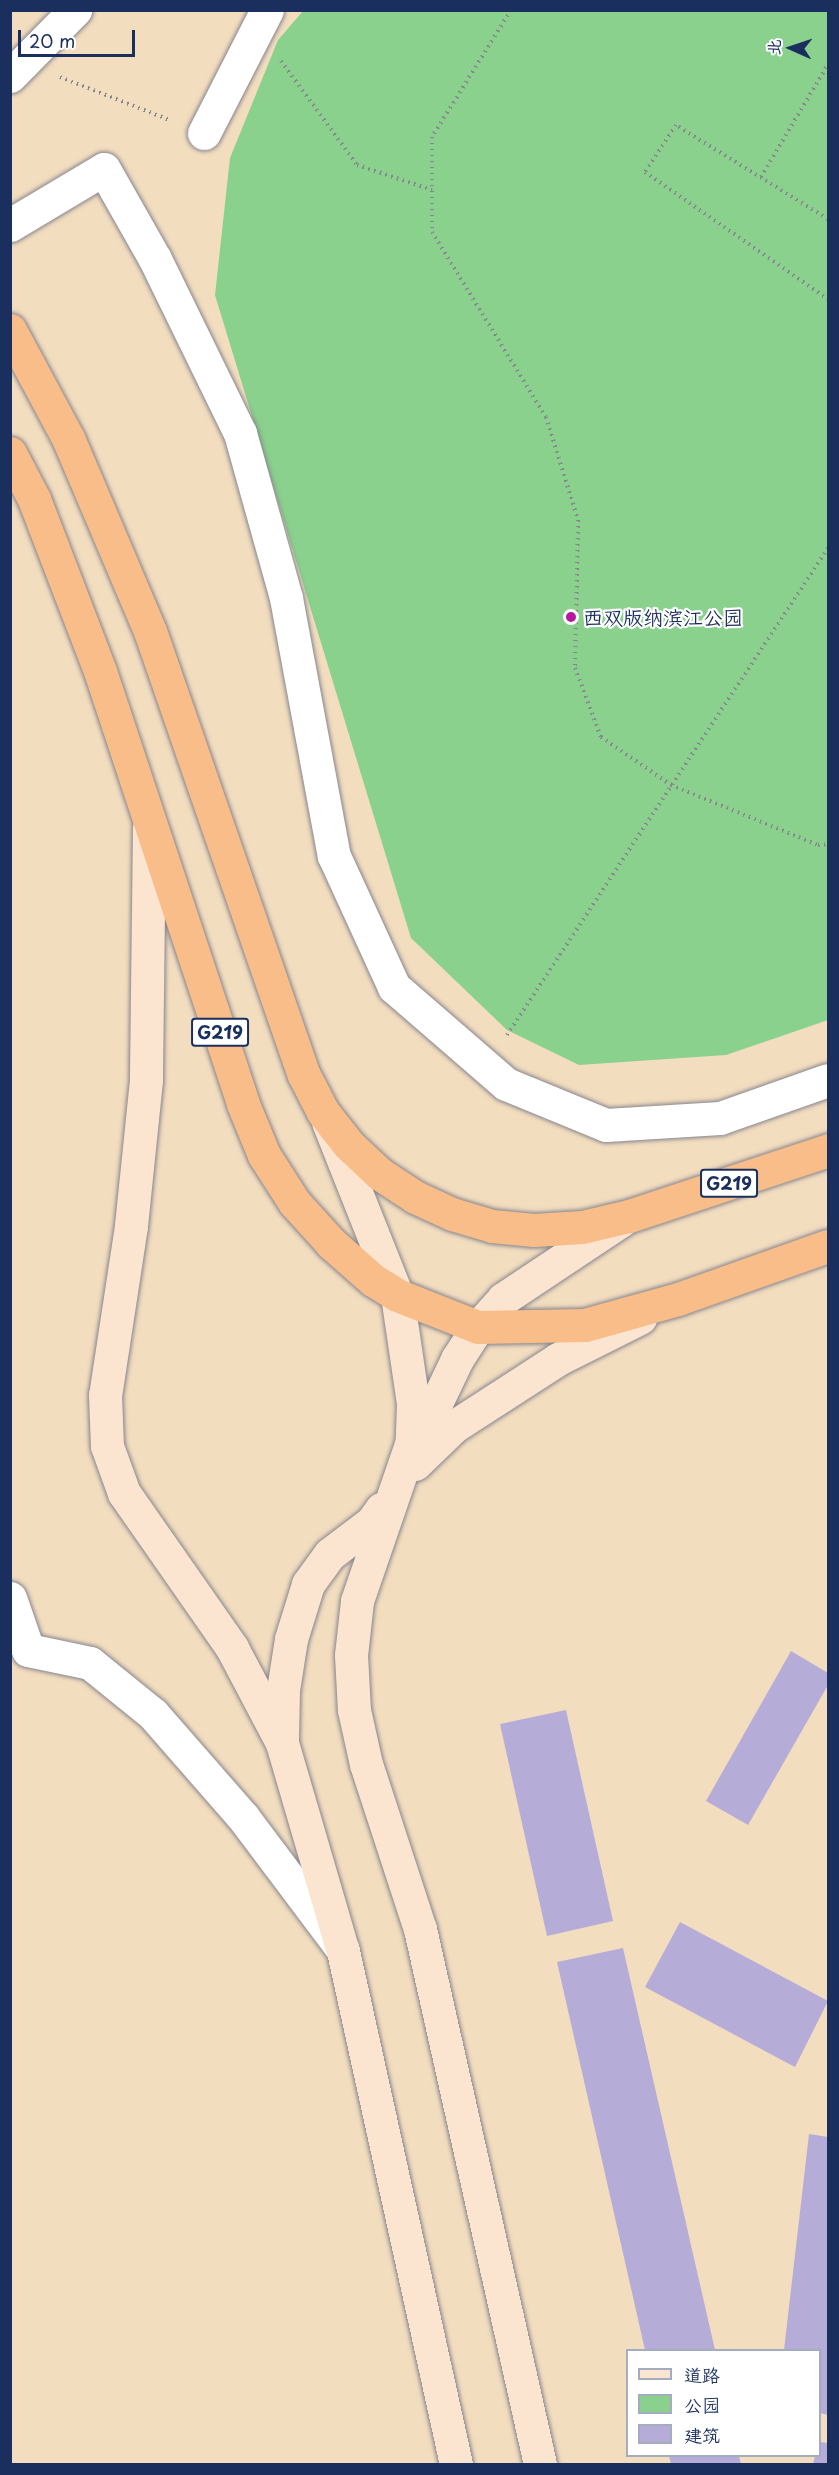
<!DOCTYPE html>
<html>
<head>
<meta charset="utf-8">
<style>
	body { margin:0 }
	#map { position:relative; width:839px; height:2475px; overflow:hidden; background:#f3ddbf; font-family:"Playpen Sans","LXGW WenKai TC",sans-serif }
	div>[style] { position:absolute }
	.green>* { inset:0; background:#89d18c }
	.building>* { inset:0; background:#b6acd8 }
	.path>* { height:4px; margin-top:-2px; transform-origin:0; background:repeating-linear-gradient(90deg,#87868e 0 1.5px,transparent 0 6px) }
	.roads { filter:drop-shadow(0 0 2px #87868e) drop-shadow(0 0 2px #87868e) }
	.pedestrian>* { height:33px; margin:-16.5px; padding:0 16.5px; transform-origin:16.5px; border-radius:16.5px; background:#fff }
	.minor>* { height:33px; margin:-16.5px; padding:0 16.5px; transform-origin:16.5px; border-radius:16.5px; background:#fff }
	.secondary>* { height:33px; margin:-16.5px; padding:0 16.5px; transform-origin:16.5px; border-radius:16.5px; background:#fce5d0 }
	.trunk>* { height:33px; margin:-16.5px; padding:0 16.5px; transform-origin:16.5px; border-radius:16.5px; background:#f8bd89 }
	.dots>* { width:16px; height:16px; translate:-50% -50%; box-sizing:border-box; border:3px solid #fff; border-radius:50% }
	span { translate:-50% -50%; white-space:nowrap; text-align:center; line-height:1.15; -webkit-text-stroke:4.5px #fff; paint-order:stroke }
	.shield-label span { padding:2px 4px; background:#fff; border:2px solid; border-radius:4px; -webkit-text-stroke-width:0 }
	.shield-label { font-size:18px; color:#1b2f5e; font-weight:700 }
	.poi-label { font-size:20px; color:#1b2f5e }
	.left { translate:0 -50%; text-align:left }
	.frame { position:absolute; inset:0; border:12px solid #1b2f5e; pointer-events:none }
	.legend { position:absolute; left:626px; top:2349px; width:195px; height:108px; box-sizing:border-box; background:#fff; border:2px solid #a4acbf; margin:0; padding:8px 10px; list-style:none; font-size:18px; color:#1b2f5e }
	.legend li { display:flex; align-items:center; gap:12px; height:30px }
	.legend b { width:30px; border:2px solid #a4acbf }
	.north { position:absolute; left:761px; top:18px; width:60px; height:60px; -webkit-text-stroke:4px #fff; paint-order:stroke; rotate:273deg; font-size:16px; font-weight:700; line-height:24px; text-align:center; color:#1b2f5e }
	.north::after { content:''; display:block; margin:auto; width:21px; height:27px; background:#1b2f5e; clip-path:polygon(50% 0,100% 100%,50% 72%,0 100%) }
	.scale { position:absolute; left:18px; top:30px; width:117px; height:27px; box-sizing:border-box; border:3px solid #1b2f5e; border-top:0; padding-left:8px; font-size:18px; line-height:21px; white-space:nowrap; color:#1b2f5e; -webkit-text-stroke:4px #fff; paint-order:stroke }
</style>
</head>
<body>
<div id="map">
	<div class="green">
		<i style="clip-path:polygon(303px 11px,828px 11px,828px 1020px,726px 1055px,579px 1065px,507px 1030px,411px 938px,215px 295px,230px 158px,278px 40px)"></i>
	</div>
	<div class="building">
		<i style="clip-path:polygon(791px 1651px,828px 1673px,828px 1685px,748px 1825px,706px 1801px)"></i>
		<i style="clip-path:polygon(566px 1710px,613px 1921px,547px 1936px,500px 1724px)"></i>
		<i style="clip-path:polygon(680px 1922px,828px 2001px,795px 2067px,645px 1987px)"></i>
		<i style="clip-path:polygon(623px 1948px,715px 2350px,645px 2350px,557px 1962px)"></i>
		<i style="clip-path:polygon(809px 2134px,828px 2137px,828px 2415px,820px 2413px,820px 2350px,784px 2350px)"></i>
		<i style="clip-path:polygon(820px 2442px,828px 2443px,828px 2464px,813px 2464px,815px 2456px,820px 2456px)"></i>
		<i style="clip-path:polygon(669px 2456px,739px 2456px,741px 2464px,671px 2464px)"></i>
	</div>
	<div class="path">
		<i style="left:511px;top:10px;width:150px;rotate:121.9deg"></i>
		<i style="left:432px;top:137px;width:95px;rotate:90deg"></i>
		<i style="left:432px;top:232px;width:217px;rotate:58.4deg"></i>
		<i style="left:546px;top:417px;width:108px;rotate:72.7deg"></i>
		<i style="left:578px;top:520px;width:148px;rotate:91.2deg"></i>
		<i style="left:575px;top:668px;width:74px;rotate:69.4deg"></i>
		<i style="left:601px;top:737px;width:85px;rotate:34.4deg"></i>
		<i style="left:671px;top:785px;width:159px;rotate:22.2deg"></i>
		<i style="left:818px;top:845px;width:10px;rotate:-6deg"></i>
		<i style="left:281px;top:61px;width:129px;rotate:53.8deg"></i>
		<i style="left:357px;top:165px;width:79px;rotate:18.4deg"></i>
		<i style="left:60px;top:77px;width:118px;rotate:21.4deg"></i>
		<i style="left:761px;top:177px;width:131px;rotate:-59.3deg"></i>
		<i style="left:828px;top:219px;width:179px;rotate:-148.3deg"></i>
		<i style="left:676px;top:125px;width:56px;rotate:123.4deg"></i>
		<i style="left:645px;top:172px;width:223px;rotate:34.8deg"></i>
		<i style="left:507px;top:1035px;width:583px;rotate:-56.61deg"></i>
	</div>
	<div class="roads">
		<div class="pedestrian">
			<i style="left:204px;top:133px;width:138px;rotate:-62.9deg"></i>
		</div>
		<div class="minor">
			<i style="left:10px;top:76px;width:93px;rotate:-45.4deg"></i>
			<i style="left:10px;top:225px;width:109px;rotate:-30.8deg"></i>
			<i style="left:104px;top:169px;width:103px;rotate:60.5deg"></i>
			<i style="left:155px;top:259px;width:194px;rotate:64deg"></i>
			<i style="left:240px;top:433px;width:171px;rotate:74.4deg"></i>
			<i style="left:286px;top:598px;width:262px;rotate:79.5deg"></i>
			<i style="left:334px;top:856px;width:144px;rotate:65.4deg"></i>
			<i style="left:394px;top:987px;width:148px;rotate:40.9deg"></i>
			<i style="left:506px;top:1084px;width:108px;rotate:22.3deg"></i>
			<i style="left:606px;top:1125px;width:114px;rotate:-3.5deg"></i>
			<i style="left:720px;top:1118px;width:114px;rotate:-19.4deg"></i>
			<i style="left:10px;top:1598px;width:55px;rotate:70.9deg"></i>
			<i style="left:28px;top:1650px;width:63px;rotate:11.8deg"></i>
			<i style="left:90px;top:1663px;width:81px;rotate:39deg"></i>
			<i style="left:153px;top:1714px;width:137px;rotate:48.9deg"></i>
			<i style="left:243px;top:1817px;width:165px;rotate:53.1deg"></i>
		</div>
		<div class="secondary">
			<i style="left:149px;top:828px;width:252px;rotate:90.7deg"></i>
			<i style="left:146px;top:1080px;width:147px;rotate:95.9deg"></i>
			<i style="left:131px;top:1226px;width:171px;rotate:98.7deg"></i>
			<i style="left:105px;top:1395px;width:51px;rotate:87.8deg"></i>
			<i style="left:107px;top:1446px;width:50px;rotate:70.1deg"></i>
			<i style="left:124px;top:1493px;width:189px;rotate:55.1deg"></i>
			<i style="left:232px;top:1648px;width:107px;rotate:62.2deg"></i>
			<i style="left:282px;top:1743px;width:217px;rotate:73.7deg"></i>
			<i style="left:343px;top:1951px;width:525px;rotate:77.58deg"></i>
			<i style="left:328px;top:1122px;width:186px;rotate:68.3deg"></i>
			<i style="left:397px;top:1295px;width:109px;rotate:81.6deg"></i>
			<i style="left:413px;top:1403px;width:38px;rotate:92deg"></i>
			<i style="left:412px;top:1441px;width:169px;rotate:109deg"></i>
			<i style="left:357px;top:1601px;width:54px;rotate:96.3deg"></i>
			<i style="left:351px;top:1655px;width:55px;rotate:86.9deg"></i>
			<i style="left:354px;top:1710px;width:55px;rotate:77.5deg"></i>
			<i style="left:366px;top:1764px;width:174px;rotate:71.9deg"></i>
			<i style="left:420px;top:1929px;width:548px;rotate:77.36deg"></i>
			<i style="left:417px;top:1443px;width:93px;rotate:-64.5deg"></i>
			<i style="left:457px;top:1359px;width:38px;rotate:-57deg"></i>
			<i style="left:478px;top:1327px;width:38px;rotate:-48deg"></i>
			<i style="left:503px;top:1299px;width:143px;rotate:-33.6deg"></i>
			<i style="left:415px;top:1464px;width:53px;rotate:-44.2deg"></i>
			<i style="left:453px;top:1427px;width:125px;rotate:-32.9deg"></i>
			<i style="left:558px;top:1359px;width:92px;rotate:-26.6deg"></i>
			<i style="left:282px;top:1738px;width:48px;rotate:-88.8deg"></i>
			<i style="left:283px;top:1690px;width:52px;rotate:-81.1deg"></i>
			<i style="left:291px;top:1639px;width:58px;rotate:-72.8deg"></i>
			<i style="left:308px;top:1584px;width:37px;rotate:-54deg"></i>
			<i style="left:330px;top:1554px;width:53px;rotate:-37.3deg"></i>
			<i style="left:372px;top:1522px;width:16px;rotate:-55deg"></i>
		</div>
		<div class="trunk">
			<i style="left:10px;top:330px;width:123px;rotate:61.8deg"></i>
			<i style="left:68px;top:438px;width:210px;rotate:67deg"></i>
			<i style="left:150px;top:631px;width:470px;rotate:70.9deg"></i>
			<i style="left:304px;top:1075px;width:42px;rotate:62.8deg"></i>
			<i style="left:323px;top:1112px;width:42px;rotate:51.8deg"></i>
			<i style="left:349px;top:1145px;width:42px;rotate:43.1deg"></i>
			<i style="left:380px;top:1174px;width:42px;rotate:33.3deg"></i>
			<i style="left:415px;top:1197px;width:41px;rotate:24.7deg"></i>
			<i style="left:452px;top:1214px;width:42px;rotate:16.7deg"></i>
			<i style="left:492px;top:1226px;width:42px;rotate:5.4deg"></i>
			<i style="left:534px;top:1230px;width:48px;rotate:-3.6deg"></i>
			<i style="left:582px;top:1227px;width:48px;rotate:-13.2deg"></i>
			<i style="left:629px;top:1216px;width:210px;rotate:-18.3deg"></i>
			<i style="left:10px;top:453px;width:52px;rotate:62.4deg"></i>
			<i style="left:34px;top:499px;width:184px;rotate:69deg"></i>
			<i style="left:100px;top:671px;width:456px;rotate:71.7deg"></i>
			<i style="left:243px;top:1104px;width:55px;rotate:67.6deg"></i>
			<i style="left:264px;top:1155px;width:56px;rotate:57.4deg"></i>
			<i style="left:294px;top:1202px;width:55px;rotate:47.9deg"></i>
			<i style="left:331px;top:1243px;width:56px;rotate:41.4deg"></i>
			<i style="left:373px;top:1280px;width:28px;rotate:32deg"></i>
			<i style="left:397px;top:1295px;width:87px;rotate:21.6deg"></i>
			<i style="left:478px;top:1327px;width:107px;rotate:-1.1deg"></i>
			<i style="left:585px;top:1325px;width:97px;rotate:-15.6deg"></i>
			<i style="left:678px;top:1299px;width:159px;rotate:-19.5deg"></i>
		</div>
	</div>
	<div class="dots">
		<i style="left:571px;top:617px;background:#b5179e"></i>
	</div>
	<div class="shield-label">
		<span style="left:220px;top:1032px">G219</span>
		<span style="left:729px;top:1183px">G219</span>
	</div>
	<div class="poi-label">
		<span class="left" style="left:583px;top:617px">西双版纳滨江公园</span>
	</div>
	<div class="frame"></div>
	<ul class="legend">
	<li><b style="height:8px;background:#fce5d0"></b>道路</li>
	<li><b style="height:16px;background:#89d18c"></b>公园</li>
	<li><b style="height:16px;background:#b6acd8"></b>建筑</li>
	</ul>
	<div class="north">北</div>
	<div class="scale">20 m</div>
</div>
</body>
</html>
